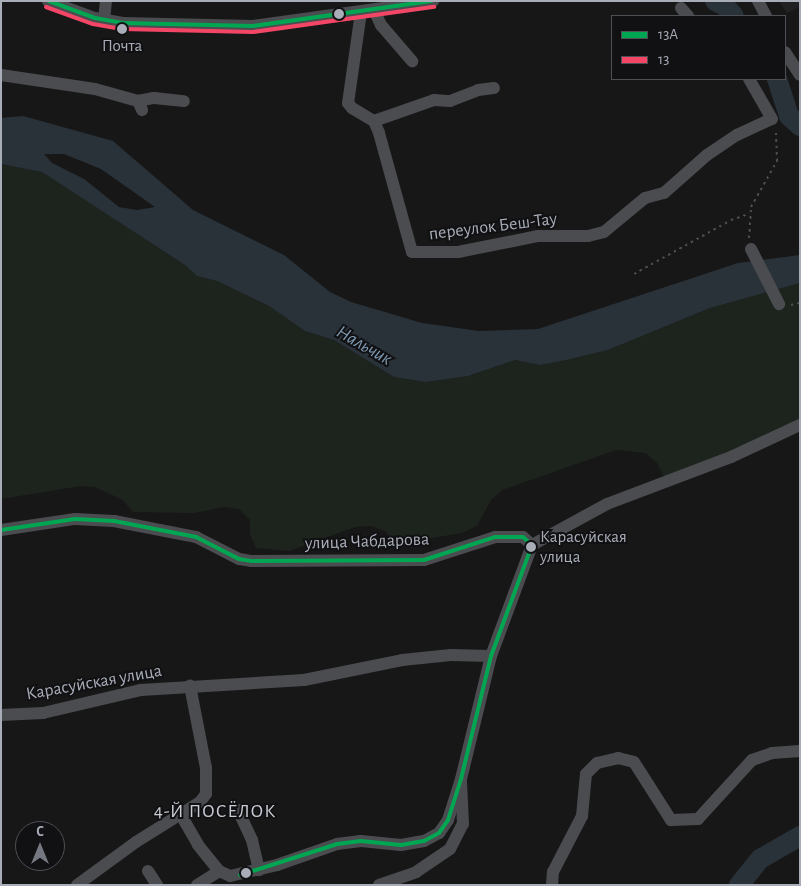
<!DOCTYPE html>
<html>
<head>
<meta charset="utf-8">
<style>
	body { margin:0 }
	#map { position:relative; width:801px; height:886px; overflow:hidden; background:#171717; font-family:"Alegreya Sans",sans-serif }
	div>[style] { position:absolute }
	.built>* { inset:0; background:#212123 }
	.green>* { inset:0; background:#1d241e }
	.water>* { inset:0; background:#2a3239 }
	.river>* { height:20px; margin:-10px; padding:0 10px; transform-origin:10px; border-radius:10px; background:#2a3239 }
	.path>* { height:2px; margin-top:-1px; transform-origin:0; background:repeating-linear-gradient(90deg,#4d4e52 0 2.5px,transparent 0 6.5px) }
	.minor>* { height:12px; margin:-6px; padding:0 6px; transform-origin:6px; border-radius:6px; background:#4b4c50 }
	.bus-1>* { height:4px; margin:-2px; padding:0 2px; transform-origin:2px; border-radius:2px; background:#00a651 }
	.bus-2>* { height:4px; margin:-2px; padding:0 2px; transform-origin:2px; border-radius:2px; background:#f34667 }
	.dots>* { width:14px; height:14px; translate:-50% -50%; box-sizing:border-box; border:2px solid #111113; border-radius:50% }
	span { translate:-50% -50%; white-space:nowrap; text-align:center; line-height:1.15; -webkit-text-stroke:4px #111113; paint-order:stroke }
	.bus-label { font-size:17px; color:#a8adb8 }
	.left { translate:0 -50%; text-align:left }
	.street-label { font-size:18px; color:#a8adb8 }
	.water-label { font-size:19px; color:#7f9bb3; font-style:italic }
	.neighbourhood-label { font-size:19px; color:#c9ccd4; letter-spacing:1px }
	.frame { position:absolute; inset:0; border:2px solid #a8adb8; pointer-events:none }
	.legend { position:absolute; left:611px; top:15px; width:175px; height:65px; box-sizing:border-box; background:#111113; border:1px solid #4d4f55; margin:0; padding:6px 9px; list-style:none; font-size:15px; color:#a8adb8 }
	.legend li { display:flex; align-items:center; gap:10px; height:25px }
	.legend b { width:25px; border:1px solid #4d4f55 }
	.north { position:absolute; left:15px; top:821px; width:50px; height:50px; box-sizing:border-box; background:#111113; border:1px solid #4d4f55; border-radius:50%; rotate:0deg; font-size:14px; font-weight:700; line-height:20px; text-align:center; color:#a8adb8 }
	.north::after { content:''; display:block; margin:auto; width:18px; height:22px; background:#757880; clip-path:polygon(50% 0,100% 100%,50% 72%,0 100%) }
</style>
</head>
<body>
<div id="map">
	<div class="built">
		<i style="clip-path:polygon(779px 1px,800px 1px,800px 7px,787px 13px)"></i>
	</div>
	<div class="green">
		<i style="clip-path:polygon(1px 164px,42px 172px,185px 265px,197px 276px,217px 281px,269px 306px,305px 331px,334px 340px,394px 377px,426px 382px,468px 376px,515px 360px,540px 365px,566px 360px,608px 350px,710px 308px,800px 283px,800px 425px,666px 481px,657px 463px,646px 453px,616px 450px,502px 490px,491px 500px,477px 526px,462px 533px,396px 544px,385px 531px,371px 526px,355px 527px,289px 551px,256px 548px,250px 534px,250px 520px,239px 509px,224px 507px,194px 513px,133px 512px,123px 500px,95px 487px,81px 486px,1px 499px)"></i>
		<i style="clip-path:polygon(760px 859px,753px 885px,739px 885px,744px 878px)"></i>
	</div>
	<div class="water">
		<i style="clip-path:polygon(evenodd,23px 116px,113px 141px,193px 210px,284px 255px,330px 292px,351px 302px,422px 323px,479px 331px,538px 329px,738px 263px,800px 255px,800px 283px,710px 308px,608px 350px,566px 360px,540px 365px,515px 360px,468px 376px,426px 382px,394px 377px,334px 340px,305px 331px,269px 306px,217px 281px,197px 276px,185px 265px,42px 172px,1px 164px,1px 118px,23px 116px,44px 154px,64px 154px,101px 169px,155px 207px,137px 210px,119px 207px,84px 179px,52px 163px,44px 154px)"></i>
	</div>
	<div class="river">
		<i style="left:715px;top:1px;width:11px;rotate:27deg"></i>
		<i style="left:725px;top:6px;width:13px;rotate:48deg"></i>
		<i style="left:777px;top:79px;width:39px;rotate:72deg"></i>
		<i style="left:789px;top:116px;width:15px;rotate:42deg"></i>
		<i style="left:739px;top:885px;width:33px;rotate:-51deg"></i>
		<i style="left:760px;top:859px;width:46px;rotate:-29.9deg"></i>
	</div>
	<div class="path">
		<i style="left:749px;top:238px;width:31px;rotate:-86deg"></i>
		<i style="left:751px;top:207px;width:53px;rotate:-60.5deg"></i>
		<i style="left:777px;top:161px;width:30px;rotate:-92deg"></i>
		<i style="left:634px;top:274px;width:111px;rotate:-29.1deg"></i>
		<i style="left:731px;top:220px;width:18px;rotate:-19deg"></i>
		<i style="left:791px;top:305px;width:9px;rotate:-13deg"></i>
	</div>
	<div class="minor">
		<i style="left:48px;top:1px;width:50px;rotate:19.9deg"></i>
		<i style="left:95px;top:18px;width:28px;rotate:10deg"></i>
		<i style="left:123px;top:23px;width:130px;rotate:1.3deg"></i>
		<i style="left:253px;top:26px;width:182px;rotate:-7.9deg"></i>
		<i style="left:758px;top:1px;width:17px;rotate:62deg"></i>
		<i style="left:681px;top:8px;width:11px;rotate:49deg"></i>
		<i style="left:374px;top:10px;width:17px;rotate:65deg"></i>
		<i style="left:381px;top:25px;width:48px;rotate:49.3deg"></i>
		<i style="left:361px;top:12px;width:92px;rotate:98.1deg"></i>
		<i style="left:348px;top:103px;width:6px;rotate:51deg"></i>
		<i style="left:352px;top:108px;width:26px;rotate:31deg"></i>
		<i style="left:374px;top:121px;width:13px;rotate:67deg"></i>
		<i style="left:379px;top:133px;width:123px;rotate:74.5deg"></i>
		<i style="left:412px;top:252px;width:46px"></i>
		<i style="left:458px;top:252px;width:82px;rotate:-11.3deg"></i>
		<i style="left:538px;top:236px;width:50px"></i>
		<i style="left:588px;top:236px;width:16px;rotate:-14deg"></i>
		<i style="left:604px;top:232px;width:53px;rotate:-39.7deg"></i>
		<i style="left:645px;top:198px;width:20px;rotate:-15deg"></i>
		<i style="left:664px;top:193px;width:57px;rotate:-41.5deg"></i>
		<i style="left:707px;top:155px;width:36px;rotate:-34deg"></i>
		<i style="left:737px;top:135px;width:38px;rotate:-25deg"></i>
		<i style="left:772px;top:119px;width:46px;rotate:-119.9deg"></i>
		<i style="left:104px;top:20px;width:19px;rotate:-84deg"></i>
		<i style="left:785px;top:52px;width:27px;rotate:57deg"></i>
		<i style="left:1px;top:75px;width:95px;rotate:8.5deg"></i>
		<i style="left:95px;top:89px;width:45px;rotate:15.6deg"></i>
		<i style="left:138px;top:101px;width:10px;rotate:66deg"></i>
		<i style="left:138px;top:101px;width:16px;rotate:-11deg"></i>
		<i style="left:154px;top:98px;width:30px;rotate:6deg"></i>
		<i style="left:374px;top:121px;width:64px;rotate:-19.3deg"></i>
		<i style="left:434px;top:100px;width:16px;rotate:4deg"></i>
		<i style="left:450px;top:101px;width:30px;rotate:-21deg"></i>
		<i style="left:478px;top:90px;width:16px;rotate:-7deg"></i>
		<i style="left:751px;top:249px;width:62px;rotate:63deg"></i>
		<i style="left:1px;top:530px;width:75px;rotate:-8.5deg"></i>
		<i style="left:75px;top:519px;width:39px;rotate:3deg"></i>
		<i style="left:114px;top:521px;width:84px;rotate:11deg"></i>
		<i style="left:196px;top:537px;width:48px;rotate:27.1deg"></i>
		<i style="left:239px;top:559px;width:12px;rotate:9deg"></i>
		<i style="left:251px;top:561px;width:173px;rotate:-0.3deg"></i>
		<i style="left:424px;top:560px;width:75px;rotate:-17.9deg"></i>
		<i style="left:495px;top:537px;width:28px"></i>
		<i style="left:523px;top:537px;width:12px;rotate:42deg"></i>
		<i style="left:532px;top:545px;width:85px;rotate:-28.7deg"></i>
		<i style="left:607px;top:504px;width:133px;rotate:-20.8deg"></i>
		<i style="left:731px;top:457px;width:76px;rotate:-24.9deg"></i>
		<i style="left:1px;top:715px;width:42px;rotate:-2.7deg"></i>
		<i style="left:43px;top:713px;width:101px;rotate:-13.2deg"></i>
		<i style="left:141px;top:690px;width:163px;rotate:-3.5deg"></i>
		<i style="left:304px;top:680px;width:100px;rotate:-11.5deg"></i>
		<i style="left:402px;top:660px;width:49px;rotate:-5.8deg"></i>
		<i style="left:451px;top:655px;width:40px;rotate:1.4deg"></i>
		<i style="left:238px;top:810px;width:33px;rotate:65deg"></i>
		<i style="left:252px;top:840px;width:31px;rotate:77deg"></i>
		<i style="left:181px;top:815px;width:34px;rotate:60deg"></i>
		<i style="left:198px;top:845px;width:33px;rotate:51deg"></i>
		<i style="left:219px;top:871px;width:12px;rotate:24deg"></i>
		<i style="left:230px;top:876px;width:48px;rotate:-13.2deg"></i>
		<i style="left:277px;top:865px;width:64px;rotate:-19.3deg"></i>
		<i style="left:337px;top:844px;width:24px;rotate:-7deg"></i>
		<i style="left:361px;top:841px;width:40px;rotate:5.7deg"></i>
		<i style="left:401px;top:845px;width:23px;rotate:-10deg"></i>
		<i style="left:424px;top:841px;width:17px;rotate:-28deg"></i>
		<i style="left:439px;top:833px;width:16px;rotate:-55deg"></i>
		<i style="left:448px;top:820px;width:43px;rotate:-72.4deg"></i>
		<i style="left:461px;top:779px;width:127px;rotate:-76.3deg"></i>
		<i style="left:491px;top:656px;width:118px;rotate:-69.7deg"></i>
		<i style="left:148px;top:871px;width:17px;rotate:57deg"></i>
		<i style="left:77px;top:885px;width:73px;rotate:-36.1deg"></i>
		<i style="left:136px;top:842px;width:75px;rotate:-32deg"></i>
		<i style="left:200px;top:802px;width:10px;rotate:-53deg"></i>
		<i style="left:206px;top:794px;width:26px;rotate:-90deg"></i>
		<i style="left:206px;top:768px;width:84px;rotate:-101deg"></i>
		<i style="left:197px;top:885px;width:26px;rotate:-32deg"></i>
		<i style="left:379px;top:885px;width:39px;rotate:-19deg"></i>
		<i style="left:416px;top:872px;width:41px;rotate:-34.1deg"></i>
		<i style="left:450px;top:849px;width:28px;rotate:-63deg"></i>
		<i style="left:463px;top:824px;width:43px;rotate:-92.7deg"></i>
		<i style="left:552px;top:885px;width:13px;rotate:-86deg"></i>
		<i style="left:553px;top:872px;width:63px;rotate:-62.6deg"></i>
		<i style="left:582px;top:816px;width:42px;rotate:-84.6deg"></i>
		<i style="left:586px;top:774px;width:16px;rotate:-45deg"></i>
		<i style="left:597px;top:763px;width:22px;rotate:-13deg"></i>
		<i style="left:618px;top:758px;width:16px;rotate:14deg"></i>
		<i style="left:634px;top:762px;width:69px;rotate:57.5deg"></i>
		<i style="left:671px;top:820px;width:27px;rotate:-2deg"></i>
		<i style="left:698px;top:819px;width:80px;rotate:-47.5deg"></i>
		<i style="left:752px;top:760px;width:21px;rotate:-19deg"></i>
		<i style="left:772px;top:753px;width:28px;rotate:-4deg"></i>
	</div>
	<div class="bus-1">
		<i style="left:49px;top:1px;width:49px;rotate:20.3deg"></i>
		<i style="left:95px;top:18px;width:28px;rotate:10deg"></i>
		<i style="left:123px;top:23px;width:130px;rotate:1.3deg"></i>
		<i style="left:253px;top:26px;width:180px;rotate:-8deg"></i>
		<i style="left:1px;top:530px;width:75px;rotate:-8.5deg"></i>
		<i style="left:75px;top:519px;width:39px;rotate:3deg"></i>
		<i style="left:114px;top:521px;width:84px;rotate:11deg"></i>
		<i style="left:196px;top:537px;width:48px;rotate:27.1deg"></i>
		<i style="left:239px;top:559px;width:12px;rotate:9deg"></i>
		<i style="left:251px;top:561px;width:173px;rotate:-0.3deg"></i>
		<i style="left:424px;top:560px;width:75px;rotate:-17.9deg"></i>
		<i style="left:495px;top:537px;width:28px"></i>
		<i style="left:523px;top:537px;width:12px;rotate:42deg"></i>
		<i style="left:240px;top:875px;width:102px;rotate:-17.7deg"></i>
		<i style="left:337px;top:844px;width:24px;rotate:-7deg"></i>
		<i style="left:361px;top:841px;width:40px;rotate:5.7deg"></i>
		<i style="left:401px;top:845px;width:23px;rotate:-10deg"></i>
		<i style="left:424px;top:841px;width:17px;rotate:-28deg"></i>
		<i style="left:439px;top:833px;width:16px;rotate:-55deg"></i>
		<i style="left:448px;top:820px;width:43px;rotate:-72.4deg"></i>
		<i style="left:461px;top:779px;width:127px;rotate:-76.3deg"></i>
		<i style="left:491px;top:656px;width:118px;rotate:-69.7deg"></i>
	</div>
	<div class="bus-2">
		<i style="left:46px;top:7px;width:50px;rotate:19.9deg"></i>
		<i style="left:93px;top:24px;width:29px;rotate:10deg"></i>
		<i style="left:122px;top:29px;width:131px;rotate:1.3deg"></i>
		<i style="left:253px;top:32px;width:183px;rotate:-7.9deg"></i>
	</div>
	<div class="dots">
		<i style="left:339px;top:14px;background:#a8adb8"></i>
		<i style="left:122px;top:29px;background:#a8adb8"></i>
		<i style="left:531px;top:547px;background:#a8adb8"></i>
		<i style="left:246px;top:873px;background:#a8adb8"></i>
	</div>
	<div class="bus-label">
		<span style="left:122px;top:46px">Почта</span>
		<span class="left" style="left:540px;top:547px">Карасуйская<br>улица</span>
	</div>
	<div class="street-label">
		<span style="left:493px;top:227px;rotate:-7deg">переулок Беш-Тау</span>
		<span style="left:367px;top:542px;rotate:-2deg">улица Чабдарова</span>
		<span style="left:94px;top:683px;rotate:-10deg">Карасуйская улица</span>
	</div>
	<div class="water-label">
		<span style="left:364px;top:346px;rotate:30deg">Нальчик</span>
	</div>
	<div class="neighbourhood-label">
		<span style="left:215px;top:812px">4-Й ПОСЁЛОК</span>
	</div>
	<div class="frame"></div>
	<ul class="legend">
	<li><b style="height:6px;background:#00a651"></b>13А</li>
	<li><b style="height:6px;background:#f34667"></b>13</li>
	</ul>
	<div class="north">С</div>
</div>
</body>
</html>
